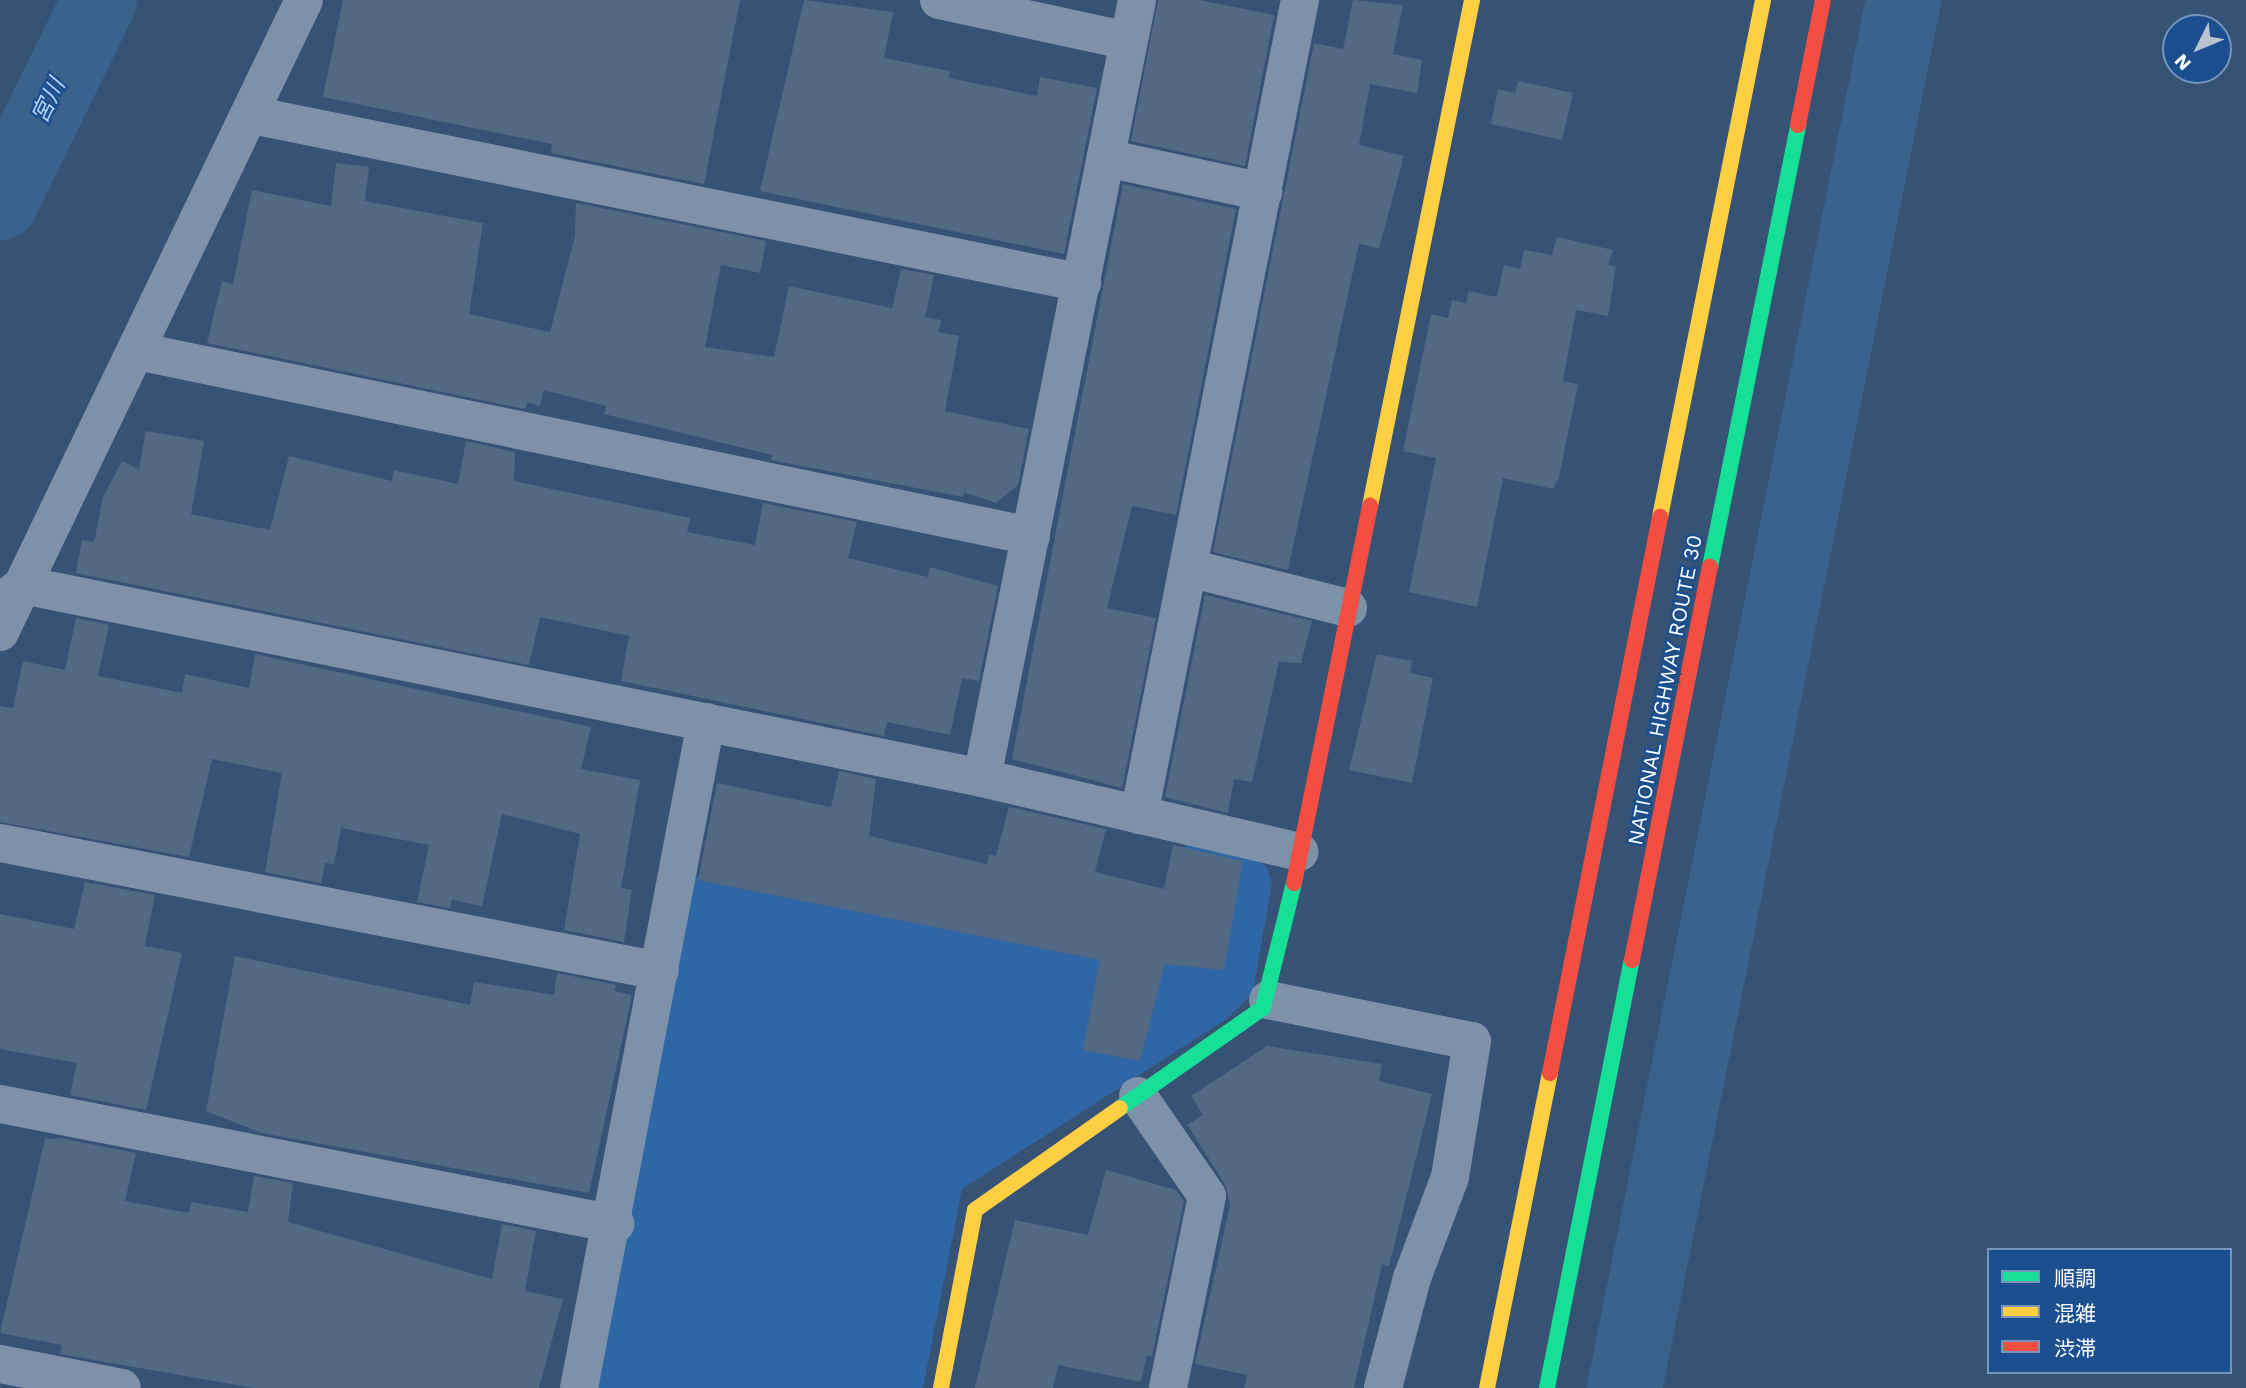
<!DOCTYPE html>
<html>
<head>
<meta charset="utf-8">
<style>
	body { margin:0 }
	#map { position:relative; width:2246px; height:1388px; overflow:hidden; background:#365274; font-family:"Work Sans","Noto Sans JP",sans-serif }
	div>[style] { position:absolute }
	.green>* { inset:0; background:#2f66a5 }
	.river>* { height:75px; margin:-37.5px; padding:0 37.5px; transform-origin:37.5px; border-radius:37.5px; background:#3b618d }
	.building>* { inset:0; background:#526984 }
	.street>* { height:38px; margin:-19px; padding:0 19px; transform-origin:19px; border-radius:19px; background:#7d92a8 }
	.fast>* { height:16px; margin:-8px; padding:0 8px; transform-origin:8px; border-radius:8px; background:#16e098 }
	.slow>* { height:16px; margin:-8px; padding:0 8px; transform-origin:8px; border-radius:8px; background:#ffcf43 }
	.jam>* { height:16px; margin:-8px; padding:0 8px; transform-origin:8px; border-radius:8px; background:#f24e42 }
	span { translate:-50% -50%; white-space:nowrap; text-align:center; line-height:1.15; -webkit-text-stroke:5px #1b4f8f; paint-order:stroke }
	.street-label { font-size:21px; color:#fff }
	.water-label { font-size:23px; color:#b5d3f5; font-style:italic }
	.legend { position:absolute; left:1987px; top:1248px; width:245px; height:126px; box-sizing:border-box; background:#1b4f8f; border:2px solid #7695bc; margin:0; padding:9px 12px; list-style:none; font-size:21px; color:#fff }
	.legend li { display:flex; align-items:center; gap:14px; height:35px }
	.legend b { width:35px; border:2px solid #7695bc }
	.north { position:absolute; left:2162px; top:14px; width:70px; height:70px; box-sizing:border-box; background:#1b4f8f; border:2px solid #7695bc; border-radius:50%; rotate:227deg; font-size:19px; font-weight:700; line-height:28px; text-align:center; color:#fff }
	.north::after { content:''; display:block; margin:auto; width:24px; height:32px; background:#b9c2ce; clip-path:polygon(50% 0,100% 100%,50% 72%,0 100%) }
</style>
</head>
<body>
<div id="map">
	<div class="green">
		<i style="clip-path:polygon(1186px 842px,1247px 854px,1266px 866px,1272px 882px,1253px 993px,1228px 1018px,962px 1189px,923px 1388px,591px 1388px,693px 875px,1162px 973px)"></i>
	</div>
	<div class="river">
		<i style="left:0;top:202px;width:225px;rotate:-63.9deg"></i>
		<i style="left:1624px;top:1388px;width:1416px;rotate:-78.63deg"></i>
	</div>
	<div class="building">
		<i style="clip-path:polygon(343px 0,740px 0,704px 184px,551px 153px,552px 144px,323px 97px)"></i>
		<i style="clip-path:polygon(804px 0,893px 12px,884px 58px,950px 71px,949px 78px,1037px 96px,1040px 77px,1097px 88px,1064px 254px,760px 191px)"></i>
		<i style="clip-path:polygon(1158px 0,1199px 0,1274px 15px,1245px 166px,1131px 141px)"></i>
		<i style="clip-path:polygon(1353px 0,1403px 5px,1393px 54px,1422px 60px,1417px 93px,1370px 84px,1359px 145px,1404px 156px,1379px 248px,1359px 244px,1288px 570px,1213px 552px,1314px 43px,1343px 49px)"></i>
		<i style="clip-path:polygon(1518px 81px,1573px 93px,1562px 140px,1491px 124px,1498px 89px,1515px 93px)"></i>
		<i style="clip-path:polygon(336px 163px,369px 167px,365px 201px,483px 223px,469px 314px,550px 332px,575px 236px,576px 203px,766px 241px,760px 273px,721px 265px,705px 347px,774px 357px,789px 286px,892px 308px,901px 269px,934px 275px,925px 317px,941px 320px,939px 332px,959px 336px,945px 411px,1029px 429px,1018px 485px,996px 503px,964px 492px,963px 497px,771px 460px,772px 455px,604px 414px,606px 406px,544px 390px,540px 406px,527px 402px,525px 409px,207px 343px,222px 281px,233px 284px,252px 190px,331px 206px)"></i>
		<i style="clip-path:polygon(1123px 184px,1236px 209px,1176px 515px,1132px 506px,1107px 608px,1156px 618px,1122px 788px,1012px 759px)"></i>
		<i style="clip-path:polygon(1557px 237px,1613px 250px,1608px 265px,1616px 267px,1608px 316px,1576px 310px,1563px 381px,1578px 384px,1559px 477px,1553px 489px,1503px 478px,1477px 607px,1409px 592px,1436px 458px,1403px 451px,1431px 314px,1448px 318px,1452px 300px,1466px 303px,1469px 291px,1497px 297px,1504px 265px,1520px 269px,1524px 250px,1552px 255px)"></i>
		<i style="clip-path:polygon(146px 431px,204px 441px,191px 514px,270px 530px,289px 456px,392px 481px,394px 470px,458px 484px,466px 441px,515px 452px,514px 481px,690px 518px,687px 532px,755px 545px,763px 503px,857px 522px,848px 558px,928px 577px,930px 567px,998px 586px,979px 681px,962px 678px,950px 735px,887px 722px,884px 736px,621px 681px,629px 636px,540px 617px,529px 665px,76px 573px,82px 540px,94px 542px,103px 497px,122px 461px,139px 469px)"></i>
		<i style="clip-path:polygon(1205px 595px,1312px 621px,1301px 663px,1279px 662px,1252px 782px,1234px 779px,1228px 813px,1165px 797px)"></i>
		<i style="clip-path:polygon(76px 618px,109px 625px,98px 676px,182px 693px,185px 674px,249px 688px,255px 654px,591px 727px,581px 769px,640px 780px,621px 888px,632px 890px,624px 942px,564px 930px,580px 834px,502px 814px,482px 906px,452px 900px,450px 908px,417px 902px,429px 845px,341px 828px,334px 864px,325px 863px,321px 883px,265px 872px,282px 773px,212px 759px,189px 857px,0 822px,0 706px,13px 708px,23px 661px,65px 670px)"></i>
		<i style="clip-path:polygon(1377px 654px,1412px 661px,1410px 673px,1433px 678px,1412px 783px,1349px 770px)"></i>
		<i style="clip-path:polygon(839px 771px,876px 779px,869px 836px,987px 864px,989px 854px,996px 856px,1009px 807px,1106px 829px,1095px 872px,1164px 889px,1173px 845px,1243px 861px,1224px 970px,1165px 964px,1140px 1061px,1083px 1050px,1100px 960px,698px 880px,717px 783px,831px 807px)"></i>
		<i style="clip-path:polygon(85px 882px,155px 895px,145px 946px,182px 953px,146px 1110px,70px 1095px,77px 1063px,0 1049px,0 914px,74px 929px)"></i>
		<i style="clip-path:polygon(235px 956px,470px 1005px,474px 982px,554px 995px,557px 973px,616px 985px,615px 991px,632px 995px,589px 1193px,262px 1133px,206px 1111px)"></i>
		<i style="clip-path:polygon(1267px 1046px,1382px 1064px,1379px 1081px,1432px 1094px,1389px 1266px,1382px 1264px,1354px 1388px,1244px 1388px,1247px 1375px,1195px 1364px,1230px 1205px,1225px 1184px,1187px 1125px,1203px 1115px,1191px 1096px)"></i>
		<i style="clip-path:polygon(59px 1138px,136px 1153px,125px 1201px,189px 1213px,191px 1202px,248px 1212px,254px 1176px,293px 1183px,288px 1222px,492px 1279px,502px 1224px,536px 1231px,525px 1291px,563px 1299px,539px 1388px,254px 1388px,60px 1354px,62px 1345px,0 1333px,45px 1139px)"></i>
		<i style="clip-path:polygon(1106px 1170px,1176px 1190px,1184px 1201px,1152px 1356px,1147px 1355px,1141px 1382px,1058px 1365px,1053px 1388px,975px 1388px,1015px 1220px,1088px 1235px)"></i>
	</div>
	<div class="street">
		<i style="left:939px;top:0;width:194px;rotate:12.2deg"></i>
		<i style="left:252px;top:115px;width:847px;rotate:11.44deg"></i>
		<i style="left:1106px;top:158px;width:161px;rotate:12.2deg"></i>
		<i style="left:137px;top:351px;width:913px;rotate:11.69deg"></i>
		<i style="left:1189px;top:568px;width:164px;rotate:14.1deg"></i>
		<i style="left:0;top:602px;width:29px;rotate:-36deg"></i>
		<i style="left:23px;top:585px;width:978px;rotate:11.38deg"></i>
		<i style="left:982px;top:778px;width:326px;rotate:13.1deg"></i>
		<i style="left:0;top:632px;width:701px;rotate:-64.31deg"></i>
		<i style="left:982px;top:778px;width:793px;rotate:-78.73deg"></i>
		<i style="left:1139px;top:815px;width:831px;rotate:-78.83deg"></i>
		<i style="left:0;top:843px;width:672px;rotate:10.98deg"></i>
		<i style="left:1268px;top:1000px;width:208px;rotate:11.4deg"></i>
		<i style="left:1472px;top:1041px;width:138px;rotate:99.2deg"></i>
		<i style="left:1450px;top:1177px;width:108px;rotate:110.6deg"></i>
		<i style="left:1412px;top:1278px;width:114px;rotate:104.8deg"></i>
		<i style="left:1138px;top:1096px;width:121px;rotate:55.4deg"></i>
		<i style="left:1207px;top:1196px;width:196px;rotate:101.5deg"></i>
		<i style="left:0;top:1104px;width:627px;rotate:11.04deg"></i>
		<i style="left:0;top:1364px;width:124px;rotate:11.1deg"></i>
		<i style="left:579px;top:1388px;width:678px;rotate:-79.2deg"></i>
	</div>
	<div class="fast">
		<i style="left:1710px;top:567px;width:451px;rotate:-78.7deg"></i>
		<i style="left:1120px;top:1108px;width:174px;rotate:-35deg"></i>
		<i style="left:1263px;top:1008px;width:129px;rotate:-76.1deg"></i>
		<i style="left:1547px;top:1388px;width:436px;rotate:-78.8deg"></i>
	</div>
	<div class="slow">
		<i style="left:1370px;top:506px;width:516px;rotate:-78.6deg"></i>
		<i style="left:1660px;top:517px;width:527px;rotate:-78.73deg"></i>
		<i style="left:941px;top:1388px;width:181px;rotate:-79.2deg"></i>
		<i style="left:975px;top:1210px;width:177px;rotate:-35.1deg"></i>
		<i style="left:1487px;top:1388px;width:321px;rotate:-78.7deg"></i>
	</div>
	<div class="jam">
		<i style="left:1798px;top:125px;width:127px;rotate:-78.7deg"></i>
		<i style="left:1294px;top:883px;width:385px;rotate:-78.6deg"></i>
		<i style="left:1632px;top:960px;width:401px;rotate:-78.8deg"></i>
		<i style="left:1550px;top:1073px;width:567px;rotate:-78.81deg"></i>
	</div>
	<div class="street-label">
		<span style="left:1665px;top:690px;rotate:-79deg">NATIONAL HIGHWAY ROUTE 30</span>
	</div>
	<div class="water-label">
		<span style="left:49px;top:101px;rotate:-64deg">宮川</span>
	</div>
	<ul class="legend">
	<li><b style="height:9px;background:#16e098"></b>順調</li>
	<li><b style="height:9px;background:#ffcf43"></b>混雑</li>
	<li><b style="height:9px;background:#f24e42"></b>渋滞</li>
	</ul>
	<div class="north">N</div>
</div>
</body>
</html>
